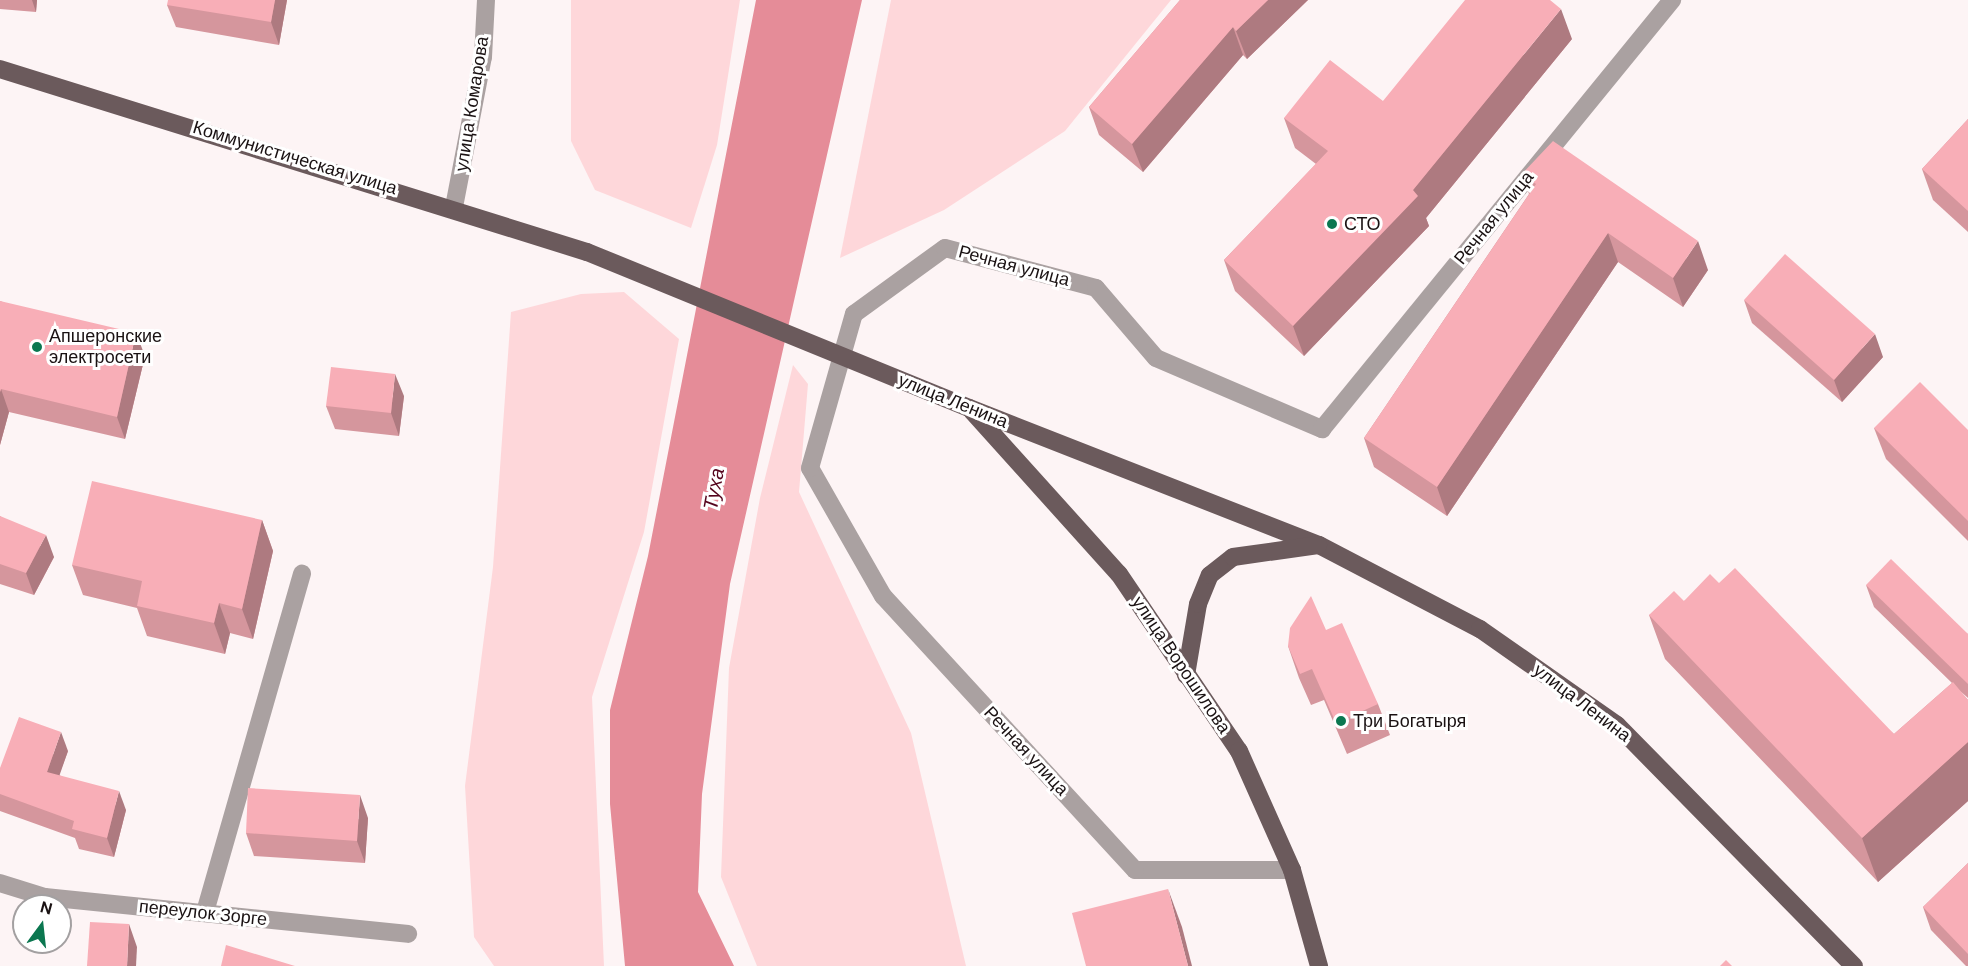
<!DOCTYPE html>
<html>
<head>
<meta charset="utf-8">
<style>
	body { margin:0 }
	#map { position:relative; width:1968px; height:966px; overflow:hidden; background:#fdf4f5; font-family:"DM Sans",sans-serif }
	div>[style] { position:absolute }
	.green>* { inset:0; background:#fed7da }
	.water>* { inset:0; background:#e58c98 }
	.minor>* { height:18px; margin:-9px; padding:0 9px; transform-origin:9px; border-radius:9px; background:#aaa1a1 }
	.major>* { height:18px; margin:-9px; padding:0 9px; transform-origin:9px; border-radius:9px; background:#6b5a5c }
	.major-bridge>* { height:18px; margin:-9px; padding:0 9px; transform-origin:9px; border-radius:9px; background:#6b5a5c }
	.wall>* { inset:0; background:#d5969d }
	.shaded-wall>* { inset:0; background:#ae7a80 }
	.building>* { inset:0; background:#f8aeb7 }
	.dots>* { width:16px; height:16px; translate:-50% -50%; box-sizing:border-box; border:3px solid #fff; border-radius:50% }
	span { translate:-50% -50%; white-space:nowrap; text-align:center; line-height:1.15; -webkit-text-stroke:6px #fff; paint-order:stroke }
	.street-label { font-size:18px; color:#1a1213 }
	.poi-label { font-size:18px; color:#1a1213 }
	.left { translate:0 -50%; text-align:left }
	.water-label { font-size:20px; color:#55041d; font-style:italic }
	.north { position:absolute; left:12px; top:894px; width:60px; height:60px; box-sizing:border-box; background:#fff; border:2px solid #a3a0a1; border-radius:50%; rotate:15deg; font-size:16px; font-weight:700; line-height:24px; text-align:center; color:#1a1213 }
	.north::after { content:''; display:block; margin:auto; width:21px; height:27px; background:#0b7750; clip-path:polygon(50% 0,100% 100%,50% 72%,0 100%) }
</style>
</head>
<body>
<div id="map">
	<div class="green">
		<i style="clip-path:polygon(571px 0,740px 0,717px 145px,691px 228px,595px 190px,571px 141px)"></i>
		<i style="clip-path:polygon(891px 0,1171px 0,1065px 131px,944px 210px,840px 258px)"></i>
		<i style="clip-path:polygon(624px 292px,679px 339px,644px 532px,592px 697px,604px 966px,494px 966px,474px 937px,465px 786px,493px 567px,511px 312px,581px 294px)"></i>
		<i style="clip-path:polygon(793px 365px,808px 384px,799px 492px,911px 733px,966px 966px,757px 966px,721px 877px,729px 668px,760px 498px)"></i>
	</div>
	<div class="water">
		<i style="clip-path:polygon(756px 0,862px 0,730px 584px,702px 794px,698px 892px,734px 966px,625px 966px,610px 804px,610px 710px,648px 556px)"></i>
	</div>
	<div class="minor">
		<i style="left:454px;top:207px;width:153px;rotate:-79.1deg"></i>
		<i style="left:483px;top:57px;width:57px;rotate:-87deg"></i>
		<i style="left:1292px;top:870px;width:157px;rotate:180deg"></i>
		<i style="left:1135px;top:870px;width:372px;rotate:-132.6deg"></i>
		<i style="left:883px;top:596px;width:147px;rotate:-119.7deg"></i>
		<i style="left:810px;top:468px;width:160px;rotate:-74.1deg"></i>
		<i style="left:854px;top:314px;width:112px;rotate:-36deg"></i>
		<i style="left:945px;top:248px;width:156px;rotate:14.8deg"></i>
		<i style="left:1096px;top:288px;width:92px;rotate:49.4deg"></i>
		<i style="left:1156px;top:358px;width:181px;rotate:23.2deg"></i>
		<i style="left:1322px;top:429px;width:554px;rotate:-50.79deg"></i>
		<i style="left:0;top:883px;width:47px;rotate:17.3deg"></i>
		<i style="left:45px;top:897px;width:365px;rotate:5.8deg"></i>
		<i style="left:205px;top:912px;width:352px;rotate:-74deg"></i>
	</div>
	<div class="major">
		<i style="left:0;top:69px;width:615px;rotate:17.32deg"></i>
		<i style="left:969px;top:408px;width:376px;rotate:21.4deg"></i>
		<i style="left:1319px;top:545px;width:182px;rotate:27.6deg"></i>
		<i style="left:1480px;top:629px;width:167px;rotate:35deg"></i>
		<i style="left:1617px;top:725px;width:338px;rotate:45.5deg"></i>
		<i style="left:972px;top:411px;width:219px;rotate:48deg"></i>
		<i style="left:1119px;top:574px;width:214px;rotate:55.9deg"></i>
		<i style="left:1239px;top:751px;width:130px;rotate:66deg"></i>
		<i style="left:1292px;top:870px;width:100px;rotate:74.3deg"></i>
		<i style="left:1186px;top:675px;width:72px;rotate:-80.4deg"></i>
		<i style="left:1198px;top:604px;width:31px;rotate:-68deg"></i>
		<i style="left:1210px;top:575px;width:29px;rotate:-38deg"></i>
		<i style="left:1233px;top:557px;width:86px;rotate:-8deg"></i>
	</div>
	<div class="major-bridge">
		<i style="left:587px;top:252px;width:413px;rotate:22.2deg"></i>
	</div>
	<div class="wall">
		<i style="clip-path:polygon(0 0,37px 0,36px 12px,0 9px)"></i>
		<i style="clip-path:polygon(287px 0,279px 45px,176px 27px,167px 5px)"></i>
		<i style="clip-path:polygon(1180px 0,1308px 0,1247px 59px,1243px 55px,1143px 172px,1099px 135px,1089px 107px)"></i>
		<i style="clip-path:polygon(1572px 39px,1426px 218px,1429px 226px,1304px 356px,1235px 291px,1224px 260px,1316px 164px,1295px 148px,1284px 118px,1383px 101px)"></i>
		<i style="clip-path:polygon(1968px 119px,1968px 232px,1933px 200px,1922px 169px)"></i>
		<i style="clip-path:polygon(1522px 174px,1708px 270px,1683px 307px,1618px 262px,1447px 516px,1374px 467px,1364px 438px,1529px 194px)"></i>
		<i style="clip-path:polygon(1744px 300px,1883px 357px,1842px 402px,1752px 323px)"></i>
		<i style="clip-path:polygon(0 301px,145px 356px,125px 439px,9px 412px,0 445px)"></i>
		<i style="clip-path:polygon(404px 396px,399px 436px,335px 429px,326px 406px)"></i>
		<i style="clip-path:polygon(1874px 428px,1968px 430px,1968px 541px,1886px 459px)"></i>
		<i style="clip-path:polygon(0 516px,54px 557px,34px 595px,0 584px)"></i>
		<i style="clip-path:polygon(262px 520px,273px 551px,253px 639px,230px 633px,225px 654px,147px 636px,137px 608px,83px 595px,72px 565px)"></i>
		<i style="clip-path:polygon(1719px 583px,1894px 734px,1952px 683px,1874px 607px,1866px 585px,1968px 634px,1968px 698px,1959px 690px,1968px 700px,1968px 801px,1878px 882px,1665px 659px,1649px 615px,1684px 601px)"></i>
		<i style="clip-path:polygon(1326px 630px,1378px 704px,1390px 735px,1347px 754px,1324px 700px,1311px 705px,1299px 678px,1288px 646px)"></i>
		<i style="clip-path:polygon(68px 751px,59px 775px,126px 810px,114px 857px,79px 849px,75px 838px,0 811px,0 768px)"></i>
		<i style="clip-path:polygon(368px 818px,365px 863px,254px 856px,246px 833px)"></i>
		<i style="clip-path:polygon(1968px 863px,1968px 966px,1966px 966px,1931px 930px,1923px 907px)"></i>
	</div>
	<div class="shaded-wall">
		<i style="clip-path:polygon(32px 0,37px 0,36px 12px)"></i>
		<i style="clip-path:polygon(275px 0,287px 0,279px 45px,271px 22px)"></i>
		<i style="clip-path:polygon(1268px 0,1308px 0,1247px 59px,1236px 31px)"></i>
		<i style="clip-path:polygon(1561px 9px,1572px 39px,1426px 218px,1429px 226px,1304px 356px,1293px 326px,1413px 190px)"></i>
		<i style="clip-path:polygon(1233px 27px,1243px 55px,1143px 172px,1132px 144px)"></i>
		<i style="clip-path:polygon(1608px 233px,1618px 262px,1447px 516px,1437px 487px)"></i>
		<i style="clip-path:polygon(1698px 241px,1708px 270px,1683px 307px,1673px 278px)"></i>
		<i style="clip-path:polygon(136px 333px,145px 356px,125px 439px,117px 417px)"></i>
		<i style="clip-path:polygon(1875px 334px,1883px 357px,1842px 402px,1834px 380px)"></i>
		<i style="clip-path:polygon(395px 374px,404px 396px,399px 436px,391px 413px)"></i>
		<i style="clip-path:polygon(1px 389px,9px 412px,0 445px,0 392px)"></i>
		<i style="clip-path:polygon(262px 520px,273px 551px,253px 639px,242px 609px)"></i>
		<i style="clip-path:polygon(46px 535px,54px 557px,34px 595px,26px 573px)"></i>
		<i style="clip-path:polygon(219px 603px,230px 633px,225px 654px,214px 623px)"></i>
		<i style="clip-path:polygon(61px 732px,68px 751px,54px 791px,47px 772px)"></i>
		<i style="clip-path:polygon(1968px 742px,1968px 801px,1878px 882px,1862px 838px)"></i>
		<i style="clip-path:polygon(119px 791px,126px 810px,114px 857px,107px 838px)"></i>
		<i style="clip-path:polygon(360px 795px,368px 818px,365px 863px,357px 841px)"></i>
		<i style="clip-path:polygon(1168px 889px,1182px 927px,1192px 966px,1188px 966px)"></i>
		<i style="clip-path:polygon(129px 924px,137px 947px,136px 966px,127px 966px)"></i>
	</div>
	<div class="building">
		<i style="clip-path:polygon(168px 0,275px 0,271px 22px,167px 5px)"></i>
		<i style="clip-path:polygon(1180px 0,1268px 0,1236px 31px,1233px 27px,1132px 144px,1089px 107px)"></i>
		<i style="clip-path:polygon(1465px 0,1550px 0,1561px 9px,1413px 190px,1418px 196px,1293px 326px,1224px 260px,1328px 151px,1284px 118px,1330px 60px,1383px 101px)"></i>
		<i style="clip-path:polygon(1968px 119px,1968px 211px,1922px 169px)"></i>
		<i style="clip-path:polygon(1553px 141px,1698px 241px,1673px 278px,1608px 233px,1437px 487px,1364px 438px,1536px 184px,1522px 174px)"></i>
		<i style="clip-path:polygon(1785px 254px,1875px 334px,1834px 380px,1744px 300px)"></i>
		<i style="clip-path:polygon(0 301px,136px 333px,117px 417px,1px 389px,0 392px)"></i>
		<i style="clip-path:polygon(331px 367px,395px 374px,391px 413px,326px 406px)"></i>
		<i style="clip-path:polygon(1920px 382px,1968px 430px,1968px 521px,1874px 428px)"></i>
		<i style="clip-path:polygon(92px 481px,262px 520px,242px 609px,219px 603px,214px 623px,137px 606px,142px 581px,72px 565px)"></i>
		<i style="clip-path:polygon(0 516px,46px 535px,26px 573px,0 564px)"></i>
		<i style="clip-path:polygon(1891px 559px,1968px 634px,1968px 684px,1866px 585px)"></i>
		<i style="clip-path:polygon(1735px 568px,1894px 734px,1953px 682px,1968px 700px,1968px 742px,1862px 838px,1649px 615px,1674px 591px,1684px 601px,1710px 574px,1719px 583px)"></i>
		<i style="clip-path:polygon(1311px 596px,1326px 630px,1342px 623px,1378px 704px,1336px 723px,1312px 669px,1300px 674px,1288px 646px,1290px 628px)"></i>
		<i style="clip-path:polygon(19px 717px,61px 732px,47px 772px,119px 791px,107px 838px,72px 829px,74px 821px,0 794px,0 768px)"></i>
		<i style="clip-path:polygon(248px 788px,360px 795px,357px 841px,246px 833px)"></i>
		<i style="clip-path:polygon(1968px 863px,1968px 954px,1923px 907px)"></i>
		<i style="clip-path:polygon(1168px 889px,1188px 966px,1086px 966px,1072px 913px)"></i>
		<i style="clip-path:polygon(90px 922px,129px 924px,127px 966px,87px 966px)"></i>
		<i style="clip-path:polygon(226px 945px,295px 966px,221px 966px)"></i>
		<i style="clip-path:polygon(1726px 960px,1732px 966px,1720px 966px)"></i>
	</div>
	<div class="dots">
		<i style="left:1332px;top:224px;background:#0b7750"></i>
		<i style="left:37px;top:347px;background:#0b7750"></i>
		<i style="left:1341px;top:721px;background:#0b7750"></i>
	</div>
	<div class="street-label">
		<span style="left:472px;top:104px;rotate:-81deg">улица Комарова</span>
		<span style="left:295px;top:158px;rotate:17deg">Коммунистическая улица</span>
		<span style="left:1494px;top:218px;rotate:-51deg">Речная улица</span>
		<span style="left:1014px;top:266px;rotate:15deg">Речная улица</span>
		<span style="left:953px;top:401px;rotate:22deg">улица Ленина</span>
		<span style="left:1181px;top:665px;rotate:56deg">улица Ворошилова</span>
		<span style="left:1582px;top:703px;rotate:37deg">улица Ленина</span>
		<span style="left:1026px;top:751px;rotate:47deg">Речная улица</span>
		<span style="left:203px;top:913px;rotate:6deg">переулок Зорге</span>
	</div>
	<div class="poi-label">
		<span class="left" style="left:1344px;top:224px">СТО</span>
		<span class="left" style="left:49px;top:347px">Апшеронские<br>электросети</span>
		<span class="left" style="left:1353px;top:721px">Три Богатыря</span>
	</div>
	<div class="water-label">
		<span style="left:714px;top:489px;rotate:-80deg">Туха</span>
	</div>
	<div class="north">N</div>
</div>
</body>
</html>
